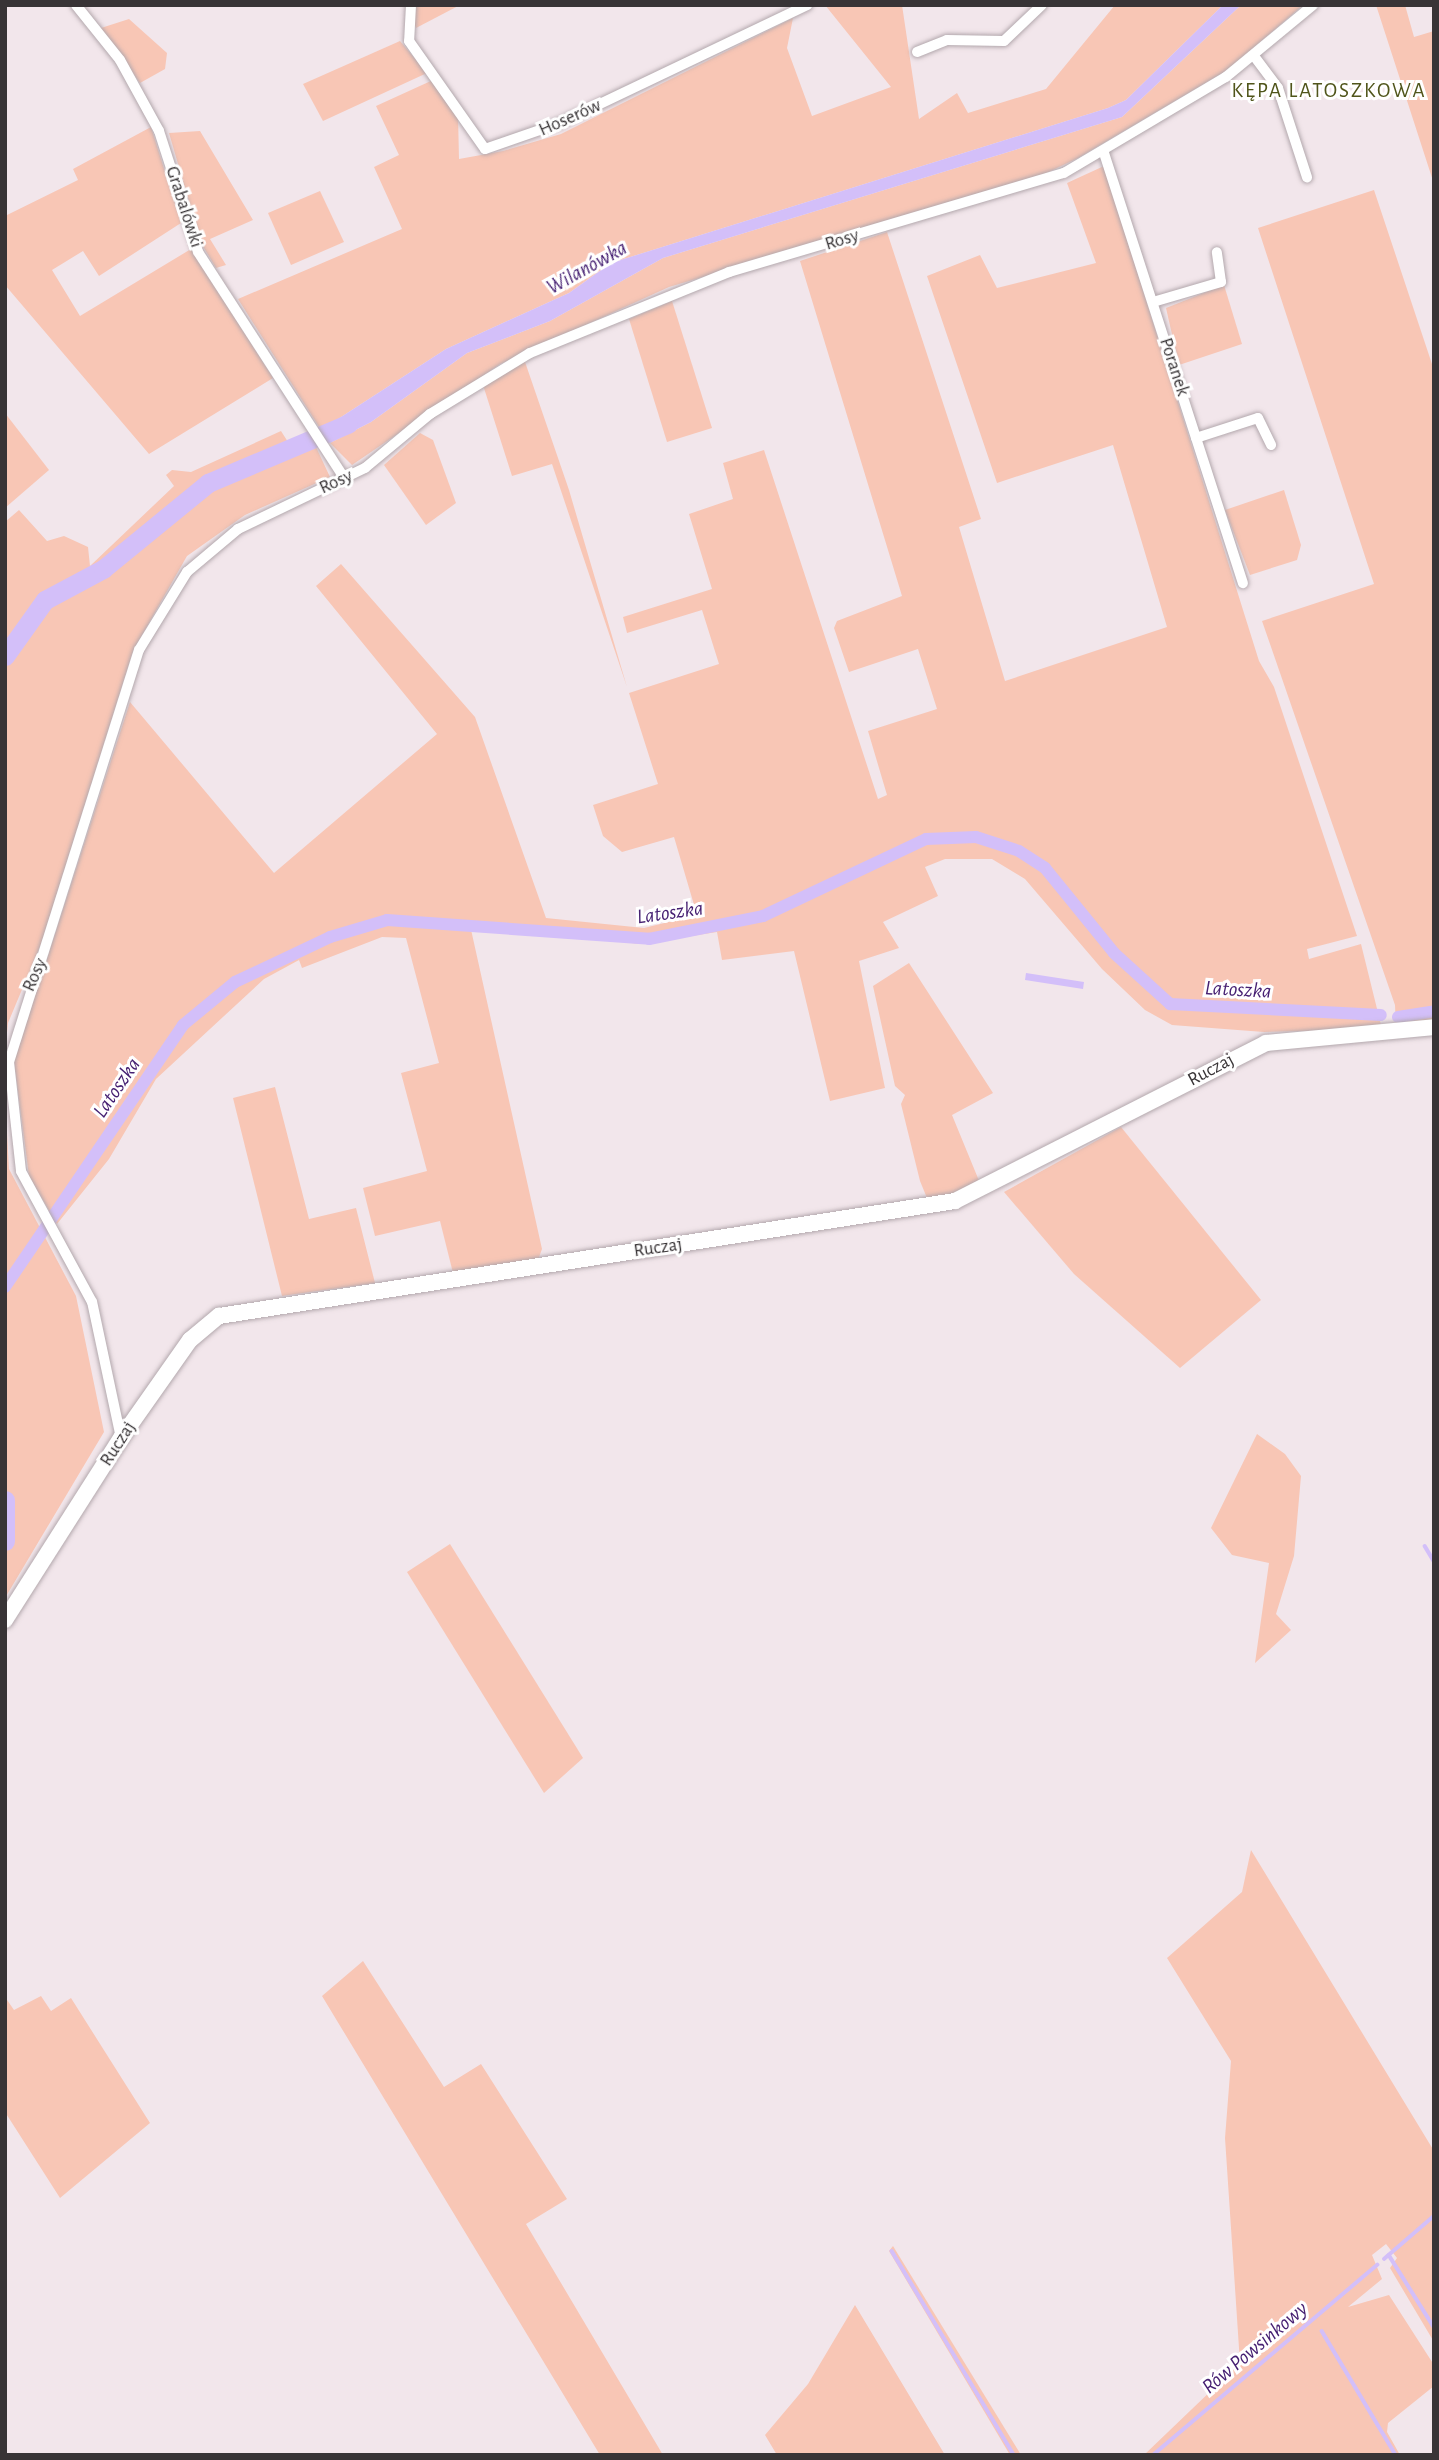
<!DOCTYPE html>
<html>
<head>
<meta charset="utf-8">
<style>
	body { margin:0 }
	#map { position:relative; width:1439px; height:2460px; overflow:hidden; background:#f2e6eb; font-family:"Alegreya Sans",sans-serif }
	div>[style] { position:absolute }
	.green>* { inset:0; background:#f8c6b5 }
	.water>* { inset:0; background:#d3bff9 }
	.stream>* { height:3.5px; margin:-1.75px; padding:0 1.75px; transform-origin:1.75px; border-radius:1.75px; background:#d3bff9 }
	.canal>* { height:12px; margin:-6px; padding:0 6px; transform-origin:6px; border-radius:6px; background:#d3bff9 }
	.river>* { height:19px; margin:-9.5px; padding:0 9.5px; transform-origin:9.5px; border-radius:9.5px; background:#d3bff9 }
	.roads { filter:drop-shadow(0 0 2px #b3a8ad) drop-shadow(0 0 2px #b3a8ad) }
	.street>* { height:10px; margin:-5px; padding:0 5px; transform-origin:5px; border-radius:5px; background:#fff }
	.secondary>* { height:16px; margin:-8px; padding:0 8px; transform-origin:8px; border-radius:8px; background:#fff }
	span { translate:-50% -50%; white-space:nowrap; text-align:center; line-height:1.15; -webkit-text-stroke:6px #fff; paint-order:stroke }
	.street-label { font-size:19px; color:#383436 }
	.neighbourhood-label { font-size:21px; color:#50551b; letter-spacing:2px }
	.water-label { font-size:21px; color:#462072; font-style:italic }
	.frame { position:absolute; inset:0; border:7px solid #383436; pointer-events:none }
</style>
</head>
<body>
<div id="map">
	<div class="green">
		<i style="clip-path:polygon(417px 5px,460px 5px,416px 28px,412px 19px)"></i>
		<i style="clip-path:polygon(825px 5px,902px 5px,919px 119px,957px 93px,968px 113px,1046px 89px,1115px 5px,1223px 5px,1126px 100px,1108px 108px,611px 263px,569px 293px,446px 349px,321px 430px,238px 299px,402px 229px,374px 167px,399px 155px,376px 106px,433px 80px,458px 115px,459px 159px,503px 151px,561px 134px,793px 18px,787px 48px,812px 116px,891px 87px)"></i>
		<i style="clip-path:polygon(1241px 5px,1303px 5px,1229px 69px,1078px 158px,1036px 178px,669px 287px,500px 364px,352px 465px,330px 443px,371px 422px,467px 353px,550px 321px,663px 258px,1122px 117px)"></i>
		<i style="clip-path:polygon(1376px 5px,1405px 5px,1414px 37px,1434px 31px,1434px 184px)"></i>
		<i style="clip-path:polygon(129px 19px,167px 53px,165px 69px,140px 83px,101px 28px)"></i>
		<i style="clip-path:polygon(400px 41px,427px 73px,323px 121px,303px 84px)"></i>
		<i style="clip-path:polygon(151px 127px,181px 223px,99px 276px,83px 251px,52px 270px,80px 316px,191px 249px,273px 378px,149px 454px,5px 285px,5px 216px,78px 180px,73px 169px)"></i>
		<i style="clip-path:polygon(200px 131px,253px 220px,210px 239px,226px 265px,216px 268px,201px 243px,169px 133px)"></i>
		<i style="clip-path:polygon(1104px 166px,1259px 661px,1274px 687px,1357px 936px,1307px 949px,1309px 959px,1361px 944px,1382px 1029px,1264px 1032px,1172px 1025px,1145px 1010px,1102px 969px,1025px 879px,992px 859px,945px 859px,925px 867px,938px 896px,883px 922px,899px 948px,859px 961px,885px 1088px,830px 1101px,794px 951px,722px 960px,717px 932px,640px 944px,470px 925px,542px 1249px,538px 1260px,453px 1273px,440px 1221px,375px 1236px,363px 1188px,427px 1171px,401px 1073px,439px 1063px,406px 938px,382px 937px,302px 968px,299px 960px,264px 979px,156px 1079px,109px 1159px,57px 1224px,29px 1176px,14px 1061px,130px 702px,274px 873px,437px 734px,316px 586px,341px 564px,475px 717px,546px 918px,644px 928px,697px 915px,674px 837px,622px 852px,603px 836px,593px 805px,658px 784px,629px 693px,719px 664px,702px 610px,627px 633px,623px 617px,712px 589px,689px 514px,733px 499px,723px 463px,764px 450px,878px 799px,887px 795px,868px 731px,937px 709px,918px 649px,849px 672px,834px 628px,837px 621px,902px 596px,800px 261px,887px 232px,981px 519px,959px 527px,1005px 681px,1167px 627px,1113px 445px,997px 483px,927px 276px,980px 255px,997px 288px,1096px 263px,1067px 183px)"></i>
		<i style="clip-path:polygon(1374px 190px,1434px 370px,1434px 1020px,1396px 1028px,1395px 1005px,1262px 621px,1374px 584px,1258px 228px)"></i>
		<i style="clip-path:polygon(320px 191px,344px 242px,291px 265px,268px 213px)"></i>
		<i style="clip-path:polygon(1224px 285px,1242px 344px,1179px 365px,1166px 308px)"></i>
		<i style="clip-path:polygon(672px 301px,712px 428px,667px 442px,629px 319px)"></i>
		<i style="clip-path:polygon(524px 359px,569px 490px,627px 687px,552px 464px,512px 476px,483px 385px)"></i>
		<i style="clip-path:polygon(5px 413px,49px 470px,5px 508px)"></i>
		<i style="clip-path:polygon(281px 431px,288px 442px,309px 432px,330px 477px,245px 515px,187px 556px,133px 651px,41px 944px,8px 1023px,5px 1052px,5px 522px,19px 510px,47px 541px,64px 536px,88px 547px,90px 566px,174px 486px,166px 475px,172px 470px,191px 472px)"></i>
		<i style="clip-path:polygon(420px 433px,433px 440px,456px 503px,426px 525px,384px 465px)"></i>
		<i style="clip-path:polygon(1284px 490px,1301px 545px,1297px 560px,1250px 575px,1225px 510px)"></i>
		<i style="clip-path:polygon(909px 963px,993px 1093px,952px 1115px,982px 1188px,927px 1198px,920px 1181px,901px 1104px,905px 1095px,895px 1086px,873px 986px)"></i>
		<i style="clip-path:polygon(275px 1087px,309px 1219px,356px 1208px,375px 1283px,282px 1296px,233px 1098px)"></i>
		<i style="clip-path:polygon(5px 1096px,9px 1169px,76px 1296px,104px 1432px,5px 1598px)"></i>
		<i style="clip-path:polygon(1121px 1127px,1261px 1300px,1180px 1368px,1074px 1274px,1004px 1192px)"></i>
		<i style="clip-path:polygon(1257px 1434px,1285px 1454px,1301px 1476px,1294px 1556px,1276px 1614px,1291px 1630px,1255px 1663px,1269px 1563px,1232px 1555px,1211px 1528px)"></i>
		<i style="clip-path:polygon(450px 1544px,583px 1758px,544px 1793px,407px 1572px)"></i>
		<i style="clip-path:polygon(1251px 1850px,1434px 2151px,1434px 2342px,1390px 2268px,1397px 2258px,1386px 2244px,1372px 2255px,1382px 2279px,1348px 2307px,1389px 2295px,1434px 2365px,1434px 2386px,1388px 2423px,1387px 2432px,1400px 2455px,1144px 2455px,1240px 2363px,1225px 2138px,1231px 2061px,1167px 1958px,1242px 1892px)"></i>
		<i style="clip-path:polygon(363px 1961px,444px 2087px,481px 2064px,567px 2199px,526px 2224px,663px 2455px,600px 2455px,322px 1996px)"></i>
		<i style="clip-path:polygon(41px 1996px,51px 2011px,71px 1998px,150px 2123px,60px 2198px,5px 2112px,5px 1997px,14px 2010px)"></i>
		<i style="clip-path:polygon(893px 2246px,1021px 2455px,1010px 2455px,889px 2251px)"></i>
		<i style="clip-path:polygon(855px 2305px,945px 2455px,777px 2455px,765px 2435px,808px 2384px)"></i>
	</div>
	<div class="water">
		<i style="clip-path:polygon(1223px 5px,1241px 5px,1122px 117px,663px 258px,550px 321px,467px 353px,371px 422px,330px 443px,321px 430px,446px 349px,569px 293px,611px 263px,1108px 108px,1126px 100px)"></i>
		<i style="clip-path:polygon(1026px 973px,1084px 982px,1083px 989px,1025px 980px)"></i>
	</div>
	<div class="stream">
		<i style="left:1425px;top:1546px;width:17px;rotate:59deg"></i>
		<i style="left:892px;top:2251px;width:238px;rotate:59.1deg"></i>
		<i style="left:1389px;top:2255px;width:85px;rotate:58deg"></i>
		<i style="left:1384px;top:2259px;width:66px;rotate:-40.7deg"></i>
		<i style="left:1322px;top:2331px;width:144px;rotate:59.2deg"></i>
		<i style="left:1153px;top:2455px;width:294px;rotate:-40.3deg"></i>
	</div>
	<div class="canal">
		<i style="left:1398px;top:1017px;width:36px;rotate:-9deg"></i>
		<i style="left:5px;top:1287px;width:317px;rotate:-55.8deg"></i>
		<i style="left:183px;top:1025px;width:67px;rotate:-39.6deg"></i>
		<i style="left:235px;top:982px;width:105px;rotate:-25.3deg"></i>
		<i style="left:330px;top:937px;width:59px;rotate:-16.6deg"></i>
		<i style="left:387px;top:920px;width:263px;rotate:4.1deg"></i>
		<i style="left:649px;top:939px;width:116px;rotate:-11.4deg"></i>
		<i style="left:763px;top:916px;width:180px;rotate:-25.3deg"></i>
		<i style="left:926px;top:839px;width:50px;rotate:-2.3deg"></i>
		<i style="left:976px;top:837px;width:45px;rotate:18deg"></i>
		<i style="left:1019px;top:851px;width:31px;rotate:33deg"></i>
		<i style="left:1045px;top:868px;width:109px;rotate:50.9deg"></i>
		<i style="left:1114px;top:953px;width:76px;rotate:42.3deg"></i>
		<i style="left:1170px;top:1004px;width:211px;rotate:3deg"></i>
	</div>
	<div class="river">
		<i style="left:5px;top:656px;width:69px;rotate:-54.5deg"></i>
		<i style="left:45px;top:600px;width:66px;rotate:-28.1deg"></i>
		<i style="left:103px;top:569px;width:136px;rotate:-39.3deg"></i>
		<i style="left:208px;top:483px;width:152px;rotate:-22.9deg"></i>
		<i style="left:5px;top:1500px;width:41px;rotate:90deg"></i>
	</div>
	<div class="roads">
		<div class="street">
			<i style="left:76px;top:5px;width:70px;rotate:51.3deg"></i>
			<i style="left:120px;top:60px;width:81px;rotate:61.2deg"></i>
			<i style="left:159px;top:131px;width:127px;rotate:72.1deg"></i>
			<i style="left:198px;top:252px;width:269px;rotate:57.1deg"></i>
			<i style="left:411px;top:5px;width:36px;rotate:93deg"></i>
			<i style="left:409px;top:41px;width:132px;rotate:54.9deg"></i>
			<i style="left:485px;top:149px;width:79px;rotate:-19.1deg"></i>
			<i style="left:560px;top:123px;width:274px;rotate:-25.5deg"></i>
			<i style="left:917px;top:52px;width:32px;rotate:-22deg"></i>
			<i style="left:947px;top:40px;width:57px;rotate:1deg"></i>
			<i style="left:1004px;top:41px;width:52px;rotate:-43.5deg"></i>
			<i style="left:1254px;top:56px;width:40px;rotate:53deg"></i>
			<i style="left:1278px;top:88px;width:94px;rotate:72deg"></i>
			<i style="left:1104px;top:153px;width:452px;rotate:72.1deg"></i>
			<i style="left:1153px;top:302px;width:71px;rotate:-16.4deg"></i>
			<i style="left:1221px;top:282px;width:30px;rotate:-98deg"></i>
			<i style="left:1196px;top:438px;width:65px;rotate:-17.9deg"></i>
			<i style="left:1258px;top:418px;width:30px;rotate:64deg"></i>
			<i style="left:121px;top:1438px;width:139px;rotate:-102deg"></i>
			<i style="left:92px;top:1302px;width:149px;rotate:-118.5deg"></i>
			<i style="left:21px;top:1171px;width:110px;rotate:-96.3deg"></i>
			<i style="left:9px;top:1062px;width:432px;rotate:-72.5deg"></i>
			<i style="left:139px;top:650px;width:92px;rotate:-58.4deg"></i>
			<i style="left:187px;top:572px;width:67px;rotate:-40.1deg"></i>
			<i style="left:238px;top:529px;width:141px;rotate:-25.7deg"></i>
			<i style="left:365px;top:468px;width:85px;rotate:-39.7deg"></i>
			<i style="left:430px;top:414px;width:117px;rotate:-31.4deg"></i>
			<i style="left:530px;top:353px;width:215px;rotate:-22.1deg"></i>
			<i style="left:729px;top:272px;width:349px;rotate:-16.5deg"></i>
			<i style="left:1064px;top:173px;width:188px;rotate:-30.7deg"></i>
			<i style="left:1226px;top:77px;width:113px;rotate:-39.6deg"></i>
		</div>
		<div class="secondary">
			<i style="left:5px;top:1620px;width:216px;rotate:-57.5deg"></i>
			<i style="left:121px;top:1438px;width:120px;rotate:-54.9deg"></i>
			<i style="left:190px;top:1340px;width:38px;rotate:-40deg"></i>
			<i style="left:219px;top:1316px;width:745px;rotate:-8.88deg"></i>
			<i style="left:955px;top:1201px;width:349px;rotate:-26.9deg"></i>
			<i style="left:1266px;top:1043px;width:169px;rotate:-5.4deg"></i>
		</div>
	</div>
	<div class="street-label">
		<span style="left:570px;top:118px;rotate:-24deg">Hoserów</span>
		<span style="left:184px;top:207px;rotate:72deg">Grabalówki</span>
		<span style="left:842px;top:240px;rotate:-17deg">Rosy</span>
		<span style="left:1174px;top:367px;rotate:72deg">Poranek</span>
		<span style="left:336px;top:482px;rotate:-25deg">Rosy</span>
		<span style="left:35px;top:975px;rotate:-66deg">Rosy</span>
		<span style="left:1211px;top:1070px;rotate:-28deg">Ruczaj</span>
		<span style="left:658px;top:1248px;rotate:-8deg">Ruczaj</span>
		<span style="left:118px;top:1444px;rotate:-57deg">Ruczaj</span>
	</div>
	<div class="neighbourhood-label">
		<span style="left:1329px;top:91px">KĘPA LATOSZKOWA</span>
	</div>
	<div class="water-label">
		<span style="left:587px;top:268px;rotate:-29deg">Wilanówka</span>
		<span style="left:670px;top:913px;rotate:-8deg">Latoszka</span>
		<span style="left:1238px;top:990px;rotate:3deg">Latoszka</span>
		<span style="left:117px;top:1088px;rotate:-56deg">Latoszka</span>
		<span style="left:1255px;top:2348px;rotate:-40deg">Rów Powsinkowy</span>
	</div>
	<div class="frame"></div>
</div>
</body>
</html>
